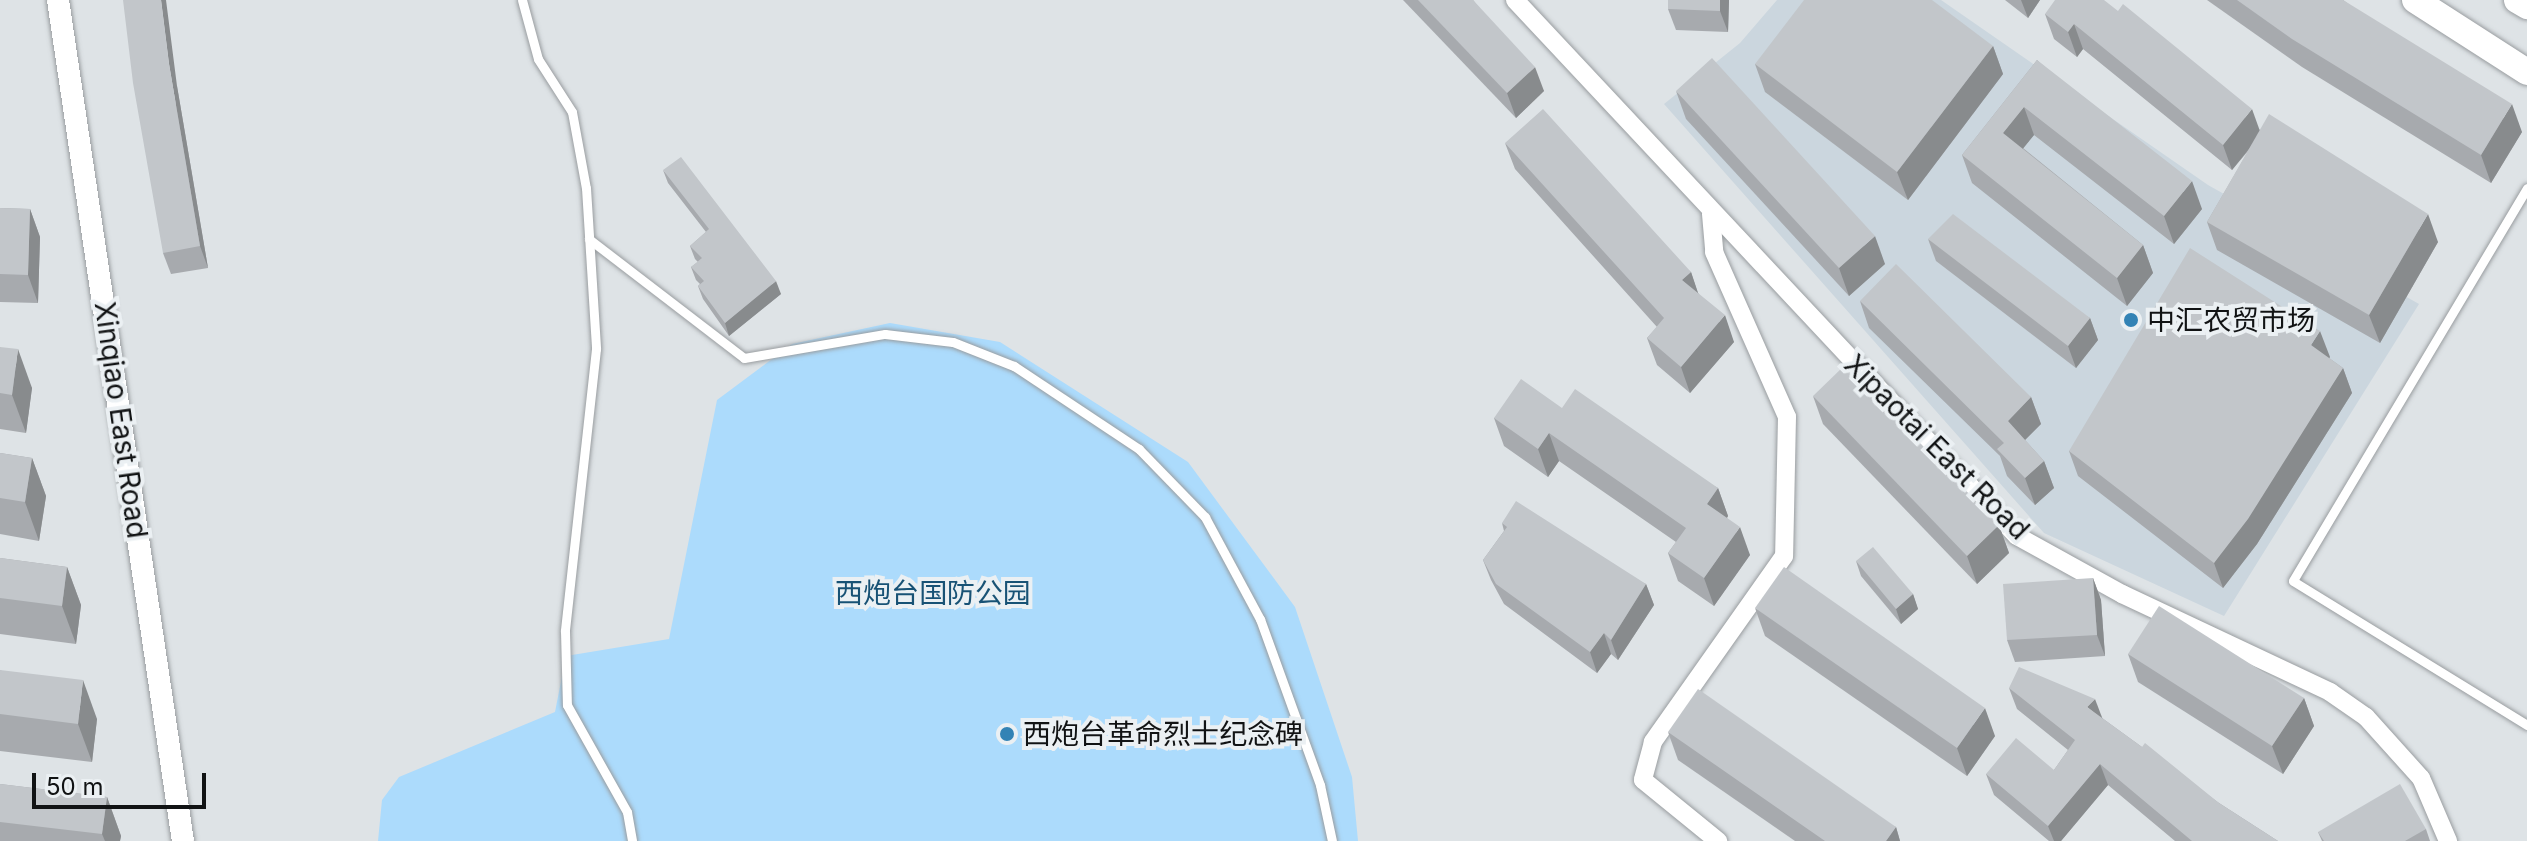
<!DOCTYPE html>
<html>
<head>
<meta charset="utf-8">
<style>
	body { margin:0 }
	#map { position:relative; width:2527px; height:841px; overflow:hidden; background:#dee3e6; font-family:Inter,"Noto Sans SC",sans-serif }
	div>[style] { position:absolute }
	.built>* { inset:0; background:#cbd6de }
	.green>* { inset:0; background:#acdbfc }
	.roads { filter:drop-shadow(0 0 2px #999da0) drop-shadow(0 0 2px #999da0) }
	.service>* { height:9px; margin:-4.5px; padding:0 4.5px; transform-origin:4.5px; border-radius:4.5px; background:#fff }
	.minor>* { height:18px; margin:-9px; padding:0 9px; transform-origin:9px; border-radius:9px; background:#fff }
	.tertiary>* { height:22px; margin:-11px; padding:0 11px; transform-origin:11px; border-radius:11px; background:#fff }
	.secondary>* { height:26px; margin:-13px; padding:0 13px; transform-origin:13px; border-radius:13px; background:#fff }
	.wall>* { inset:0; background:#a7aaae }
	.shaded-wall>* { inset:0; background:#888b8d }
	.building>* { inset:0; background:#c2c6ca }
	.dots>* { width:22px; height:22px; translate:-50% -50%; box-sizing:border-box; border:4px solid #ebf0f3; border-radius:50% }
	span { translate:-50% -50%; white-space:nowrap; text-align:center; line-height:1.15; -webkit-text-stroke:8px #ebf0f3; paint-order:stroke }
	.poi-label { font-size:28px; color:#111314 }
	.left { translate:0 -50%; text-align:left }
	.street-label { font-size:28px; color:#111314 }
	.park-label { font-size:28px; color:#185275 }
	.scale { position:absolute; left:32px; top:773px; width:174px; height:36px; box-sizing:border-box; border:4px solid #111314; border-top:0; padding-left:10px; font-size:24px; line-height:28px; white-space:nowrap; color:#111314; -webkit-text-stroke:6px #ebf0f3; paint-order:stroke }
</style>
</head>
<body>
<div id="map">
	<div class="built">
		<i style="clip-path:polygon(1777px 0,1941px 0,2208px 185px,2419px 304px,2224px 616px,2044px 533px,1664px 104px,1740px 43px)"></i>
	</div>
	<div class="green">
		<i style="clip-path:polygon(890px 323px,1000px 342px,1188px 462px,1295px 607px,1352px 777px,1358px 841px,378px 841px,382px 800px,399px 777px,555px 712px,566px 656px,669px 639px,717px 400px,792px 344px)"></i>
	</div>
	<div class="roads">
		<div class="service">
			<i style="left:522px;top:0;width:61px;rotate:74.8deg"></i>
			<i style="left:538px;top:59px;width:63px;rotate:57.3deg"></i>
			<i style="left:572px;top:112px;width:77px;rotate:79.6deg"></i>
			<i style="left:586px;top:188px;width:161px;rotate:86.4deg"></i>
			<i style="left:596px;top:349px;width:284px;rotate:96.3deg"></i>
			<i style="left:565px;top:631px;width:74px;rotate:88.5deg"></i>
			<i style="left:567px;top:705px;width:123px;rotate:60.7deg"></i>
			<i style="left:627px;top:812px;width:29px;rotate:80deg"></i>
			<i style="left:2527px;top:188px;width:457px;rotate:120.8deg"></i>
			<i style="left:2293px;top:581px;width:275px;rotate:31.6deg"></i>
			<i style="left:589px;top:239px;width:195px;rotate:37.5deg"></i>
			<i style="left:744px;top:358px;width:143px;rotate:-9.7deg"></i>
			<i style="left:885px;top:334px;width:68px;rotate:6.7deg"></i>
			<i style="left:953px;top:342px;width:66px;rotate:21.5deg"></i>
			<i style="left:1014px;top:366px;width:150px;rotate:33.6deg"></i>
			<i style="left:1139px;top:449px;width:95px;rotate:45.9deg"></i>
			<i style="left:1205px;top:517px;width:116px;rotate:61.7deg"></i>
			<i style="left:1260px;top:619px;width:177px;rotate:70.1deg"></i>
			<i style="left:1320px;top:785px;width:57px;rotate:77.9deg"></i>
		</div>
		<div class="minor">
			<i style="left:1515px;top:0;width:734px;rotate:46.88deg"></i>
			<i style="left:2017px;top:536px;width:120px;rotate:28.9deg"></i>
			<i style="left:2122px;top:594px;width:230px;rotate:25.2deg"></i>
			<i style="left:2330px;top:692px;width:44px;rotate:34.8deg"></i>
			<i style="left:2366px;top:717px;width:82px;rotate:48deg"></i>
			<i style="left:2421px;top:778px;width:69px;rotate:66.8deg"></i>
			<i style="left:1711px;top:214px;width:38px;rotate:85deg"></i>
			<i style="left:1714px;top:252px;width:180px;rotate:66.1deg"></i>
			<i style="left:1787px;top:417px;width:139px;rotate:91.2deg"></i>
			<i style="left:1784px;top:556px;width:228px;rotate:125.2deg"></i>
			<i style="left:1653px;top:742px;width:39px;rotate:105deg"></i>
			<i style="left:1643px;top:780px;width:97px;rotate:39.1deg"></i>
		</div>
		<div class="tertiary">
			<i style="left:58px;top:0;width:850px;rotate:81.55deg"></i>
		</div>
		<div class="secondary">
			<i style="left:2415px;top:0;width:133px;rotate:32.7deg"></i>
			<i style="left:2517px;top:0;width:12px;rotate:31deg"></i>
		</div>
	</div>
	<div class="wall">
		<i style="clip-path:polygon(1403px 0,1473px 0,1544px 91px,1516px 118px)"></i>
		<i style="clip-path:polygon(1668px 0,1729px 0,1728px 32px,1676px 30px,1668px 9px)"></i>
		<i style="clip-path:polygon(2005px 0,2040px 0,2028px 18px)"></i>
		<i style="clip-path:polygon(2207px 0,2343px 0,2522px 132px,2491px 183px,2302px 67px)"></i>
		<i style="clip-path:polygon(2118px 11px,2260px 130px,2438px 242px,2380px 343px,2217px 250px,2207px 222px,2249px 150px,2232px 170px,2083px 49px,2077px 57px,2054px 39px,2045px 14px)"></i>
		<i style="clip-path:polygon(1993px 46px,2003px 74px,1908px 200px,1765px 92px,1755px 64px)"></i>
		<i style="clip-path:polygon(2037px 60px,2202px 209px,2174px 244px,2034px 135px,2023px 148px,2143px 245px,2153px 273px,2127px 306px,1972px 183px,1962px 155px)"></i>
		<i style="clip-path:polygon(177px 86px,208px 268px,171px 274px,163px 253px)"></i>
		<i style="clip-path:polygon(1676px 91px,1885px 264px,1849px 296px,1686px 119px)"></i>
		<i style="clip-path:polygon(1505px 143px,1691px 272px,1698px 293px,1734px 342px,1690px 393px,1657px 365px,1647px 338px,1657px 327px,1515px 169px)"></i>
		<i style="clip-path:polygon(663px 170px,781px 294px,729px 336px,703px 299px,698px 286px,700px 284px,696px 280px,691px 267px,698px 262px,695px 259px,690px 246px,706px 232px,668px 183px)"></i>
		<i style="clip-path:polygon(0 208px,30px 209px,40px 237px,38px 303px,0 302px)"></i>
		<i style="clip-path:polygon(1928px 239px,2090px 318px,2098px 340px,2076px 368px,1936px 261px)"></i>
		<i style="clip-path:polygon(1860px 301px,2031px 397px,2041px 424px,2025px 440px,2044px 461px,2054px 488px,2035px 505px,2007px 476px,2000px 456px,1869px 328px)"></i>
		<i style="clip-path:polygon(0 347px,32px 388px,26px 433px,0 429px)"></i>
		<i style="clip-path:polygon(2330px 357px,2329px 358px,2343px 368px,2352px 393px,2257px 544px,2223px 588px,2078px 476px,2069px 451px)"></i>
		<i style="clip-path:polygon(1813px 396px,1999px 525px,2009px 553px,1977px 584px,1823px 424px)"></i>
		<i style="clip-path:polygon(1562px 408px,1718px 488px,1728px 516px,1727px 518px,1750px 555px,1714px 606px,1678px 581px,1668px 553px,1676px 542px,1559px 461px,1548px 477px,1504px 446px,1494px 418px)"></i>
		<i style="clip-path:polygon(0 453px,32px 458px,46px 496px,39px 541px,0 534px)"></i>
		<i style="clip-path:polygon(1502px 523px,1646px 584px,1654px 605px,1618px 660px,1611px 654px,1597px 673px,1504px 604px,1491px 580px,1483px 560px,1504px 531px)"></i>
		<i style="clip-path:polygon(0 558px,67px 567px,81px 605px,76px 644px,0 634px)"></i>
		<i style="clip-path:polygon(1856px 561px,1913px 594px,1918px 609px,1901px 624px,1861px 576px)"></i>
		<i style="clip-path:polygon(2093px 578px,2101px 600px,2105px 656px,2015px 662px,2007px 640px)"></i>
		<i style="clip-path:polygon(1755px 608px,1995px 736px,1967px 776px,1765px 636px)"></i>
		<i style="clip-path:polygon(2128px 654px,2304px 698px,2314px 726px,2283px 774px,2138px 682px)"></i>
		<i style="clip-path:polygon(0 670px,97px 719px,92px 762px,0 751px)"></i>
		<i style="clip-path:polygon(2009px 688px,2102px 718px,2219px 803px,2278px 841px,2175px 841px,2108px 785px,2061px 841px,2049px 841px,1994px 795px,1986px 774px,2054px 770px,2068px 750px,2017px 709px)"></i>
		<i style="clip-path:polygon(1668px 732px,1896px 827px,1900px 841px,1795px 841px,1678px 760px)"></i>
		<i style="clip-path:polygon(0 784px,107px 797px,121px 836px,120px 841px,0 841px)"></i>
		<i style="clip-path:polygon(2426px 829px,2430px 841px,2322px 841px,2318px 832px)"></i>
	</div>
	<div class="shaded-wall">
		<i style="clip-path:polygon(161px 0,166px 0,177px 86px,208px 268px,200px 246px,169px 64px)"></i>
		<i style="clip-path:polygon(1720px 0,1729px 0,1728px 32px,1720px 11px)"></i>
		<i style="clip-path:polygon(2021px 0,2040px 0,2028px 18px)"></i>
		<i style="clip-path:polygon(2074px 24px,2083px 49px,2077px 57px,2068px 32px)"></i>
		<i style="clip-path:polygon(1993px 46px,2003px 74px,1908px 200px,1897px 172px)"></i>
		<i style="clip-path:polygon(1535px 67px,1544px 91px,1516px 118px,1507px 93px)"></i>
		<i style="clip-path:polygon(2512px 104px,2522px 132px,2491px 183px,2481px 155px)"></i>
		<i style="clip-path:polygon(2024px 107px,2034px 135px,2013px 161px,2003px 133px)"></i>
		<i style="clip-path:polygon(2252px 109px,2261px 134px,2232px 170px,2223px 145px)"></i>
		<i style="clip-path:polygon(2192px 181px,2202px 209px,2174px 244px,2164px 216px)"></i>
		<i style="clip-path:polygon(30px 209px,40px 237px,38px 303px,28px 275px)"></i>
		<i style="clip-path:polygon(2428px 214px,2438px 242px,2380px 343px,2369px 315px)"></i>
		<i style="clip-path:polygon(1875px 236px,1885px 264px,1849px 296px,1839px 268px)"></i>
		<i style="clip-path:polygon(2143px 245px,2153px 273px,2127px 306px,2117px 278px)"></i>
		<i style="clip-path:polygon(1691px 272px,1700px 299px,1682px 280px)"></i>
		<i style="clip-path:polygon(776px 281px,781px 294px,729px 336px,725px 323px)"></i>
		<i style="clip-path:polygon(1725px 315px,1734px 342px,1690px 393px,1681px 367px)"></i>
		<i style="clip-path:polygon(2090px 318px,2098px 340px,2076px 368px,2068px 346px)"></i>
		<i style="clip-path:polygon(2320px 331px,2330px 357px,2321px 371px,2311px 345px)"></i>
		<i style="clip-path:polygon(18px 349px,32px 388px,26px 433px,12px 395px)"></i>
		<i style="clip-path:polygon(2343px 368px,2352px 393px,2257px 544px,2223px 588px,2214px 563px)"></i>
		<i style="clip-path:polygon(2031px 397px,2041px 424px,2017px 448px,2008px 421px)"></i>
		<i style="clip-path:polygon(1549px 433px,1559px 461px,1548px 477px,1538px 449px)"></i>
		<i style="clip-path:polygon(32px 458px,46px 496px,39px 541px,25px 502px)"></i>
		<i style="clip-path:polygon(2044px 461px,2054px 488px,2035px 505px,2025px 478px)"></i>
		<i style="clip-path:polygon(1718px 488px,1728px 516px,1718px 532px,1707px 504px)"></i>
		<i style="clip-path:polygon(1999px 525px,2009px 553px,1977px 584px,1967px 556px)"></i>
		<i style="clip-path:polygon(1740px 527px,1750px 555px,1714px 606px,1704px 578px)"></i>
		<i style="clip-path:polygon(67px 567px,81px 605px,76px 644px,62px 606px)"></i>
		<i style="clip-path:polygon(2093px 578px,2101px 600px,2105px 656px,2097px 635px)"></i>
		<i style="clip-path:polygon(1646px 584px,1654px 605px,1618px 660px,1611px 640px)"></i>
		<i style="clip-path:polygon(1913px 594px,1918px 609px,1901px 624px,1896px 609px)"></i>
		<i style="clip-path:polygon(1604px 633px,1611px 654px,1597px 673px,1590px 652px)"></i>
		<i style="clip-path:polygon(83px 680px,97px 719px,92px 762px,78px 724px)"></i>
		<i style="clip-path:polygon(2304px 698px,2314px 726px,2283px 774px,2272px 746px)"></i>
		<i style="clip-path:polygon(2095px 699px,2103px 720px,2087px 707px)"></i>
		<i style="clip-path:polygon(1985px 708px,1995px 736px,1967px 776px,1957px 748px)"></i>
		<i style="clip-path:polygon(2100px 764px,2108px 785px,2061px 841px,2054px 841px,2048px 826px)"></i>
		<i style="clip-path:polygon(107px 797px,121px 836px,120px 841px,105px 841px,102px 834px)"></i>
		<i style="clip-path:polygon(1896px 827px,1900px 841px,1886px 841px)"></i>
	</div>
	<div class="building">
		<i style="clip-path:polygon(123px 0,161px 0,169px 64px,200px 246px,163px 253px,133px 83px)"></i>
		<i style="clip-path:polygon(1418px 0,1473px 0,1535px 67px,1507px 93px)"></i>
		<i style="clip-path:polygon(1668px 0,1720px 0,1720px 11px,1668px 9px)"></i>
		<i style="clip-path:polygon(1804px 0,1932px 0,1993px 46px,1897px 172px,1755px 64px)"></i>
		<i style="clip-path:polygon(2055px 0,2104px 0,2118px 11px,2123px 4px,2252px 109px,2223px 145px,2074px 24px,2068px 32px,2045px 14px)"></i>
		<i style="clip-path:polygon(2237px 0,2343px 0,2512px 104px,2481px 155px,2292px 39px)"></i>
		<i style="clip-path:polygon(1712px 58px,1875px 236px,1839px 268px,1676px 91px)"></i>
		<i style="clip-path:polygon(2037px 60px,2192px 181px,2164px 216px,2024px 107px,2003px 133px,2143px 245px,2117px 278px,1962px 155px)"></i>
		<i style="clip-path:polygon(1543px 109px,1691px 272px,1682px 280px,1725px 315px,1681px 367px,1647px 338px,1664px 318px,1505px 143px)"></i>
		<i style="clip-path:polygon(2269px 114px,2428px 214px,2369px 315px,2207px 222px)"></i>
		<i style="clip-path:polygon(681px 157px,776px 281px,725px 323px,698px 286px,704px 281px,691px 267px,702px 258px,690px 246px,709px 229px,663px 170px)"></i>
		<i style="clip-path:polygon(0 208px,30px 209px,28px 275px,0 274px)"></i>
		<i style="clip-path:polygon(1953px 214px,2090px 318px,2068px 346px,1928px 239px)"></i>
		<i style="clip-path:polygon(2190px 248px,2320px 331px,2311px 345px,2343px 368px,2248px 519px,2214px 563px,2069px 451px)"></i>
		<i style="clip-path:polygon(1896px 264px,2031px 397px,2008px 421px,2044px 461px,2025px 478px,1997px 449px,2004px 443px,1860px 301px)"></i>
		<i style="clip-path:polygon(0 347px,18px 349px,12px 395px,0 393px)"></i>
		<i style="clip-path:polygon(1845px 365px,1999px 525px,1967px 556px,1813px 396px)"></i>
		<i style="clip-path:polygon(1521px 379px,1562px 408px,1575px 389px,1718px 488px,1707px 504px,1740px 527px,1704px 578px,1668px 553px,1686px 528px,1549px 433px,1538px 449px,1494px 418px)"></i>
		<i style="clip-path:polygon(0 453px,32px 458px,25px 502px,0 498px)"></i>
		<i style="clip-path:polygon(1516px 501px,1646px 584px,1611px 640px,1604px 633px,1590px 652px,1496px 584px,1483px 560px,1507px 527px,1502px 523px)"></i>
		<i style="clip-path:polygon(1873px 547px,1913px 594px,1896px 609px,1856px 561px)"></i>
		<i style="clip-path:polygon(0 558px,67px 567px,62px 606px,0 598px)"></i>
		<i style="clip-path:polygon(1784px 567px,1985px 708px,1957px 748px,1755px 608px)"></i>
		<i style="clip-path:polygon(2093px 578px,2097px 635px,2007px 640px,2003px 584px)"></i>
		<i style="clip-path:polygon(2159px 606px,2304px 698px,2272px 746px,2128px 654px)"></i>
		<i style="clip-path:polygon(2019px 667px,2095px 699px,2087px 707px,2142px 747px,2145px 743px,2219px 803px,2278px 841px,2192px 841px,2100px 764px,2048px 826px,1986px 774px,2016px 738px,2054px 770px,2075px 740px,2009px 688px)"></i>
		<i style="clip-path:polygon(0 670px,83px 680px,78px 724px,0 714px)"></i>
		<i style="clip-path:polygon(1698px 689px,1896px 827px,1886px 841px,1825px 841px,1668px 732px)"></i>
		<i style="clip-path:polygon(0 784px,107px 797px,102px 834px,0 822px)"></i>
		<i style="clip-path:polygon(2400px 784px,2426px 829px,2405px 841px,2324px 841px,2318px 832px)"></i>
	</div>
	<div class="dots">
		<i style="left:2131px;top:320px;background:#3383b5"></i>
		<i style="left:1007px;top:734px;background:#3383b5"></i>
	</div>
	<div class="poi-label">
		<span class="left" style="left:2147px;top:320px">中汇农贸市场</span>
		<span class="left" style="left:1023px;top:734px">西炮台革命烈士纪念碑</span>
	</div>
	<div class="street-label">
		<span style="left:121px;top:420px;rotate:82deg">Xinqiao East Road</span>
		<span style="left:1937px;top:447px;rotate:45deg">Xipaotai East Road</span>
	</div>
	<div class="park-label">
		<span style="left:933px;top:593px">西炮台国防公园</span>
	</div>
	<div class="scale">50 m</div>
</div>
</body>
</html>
